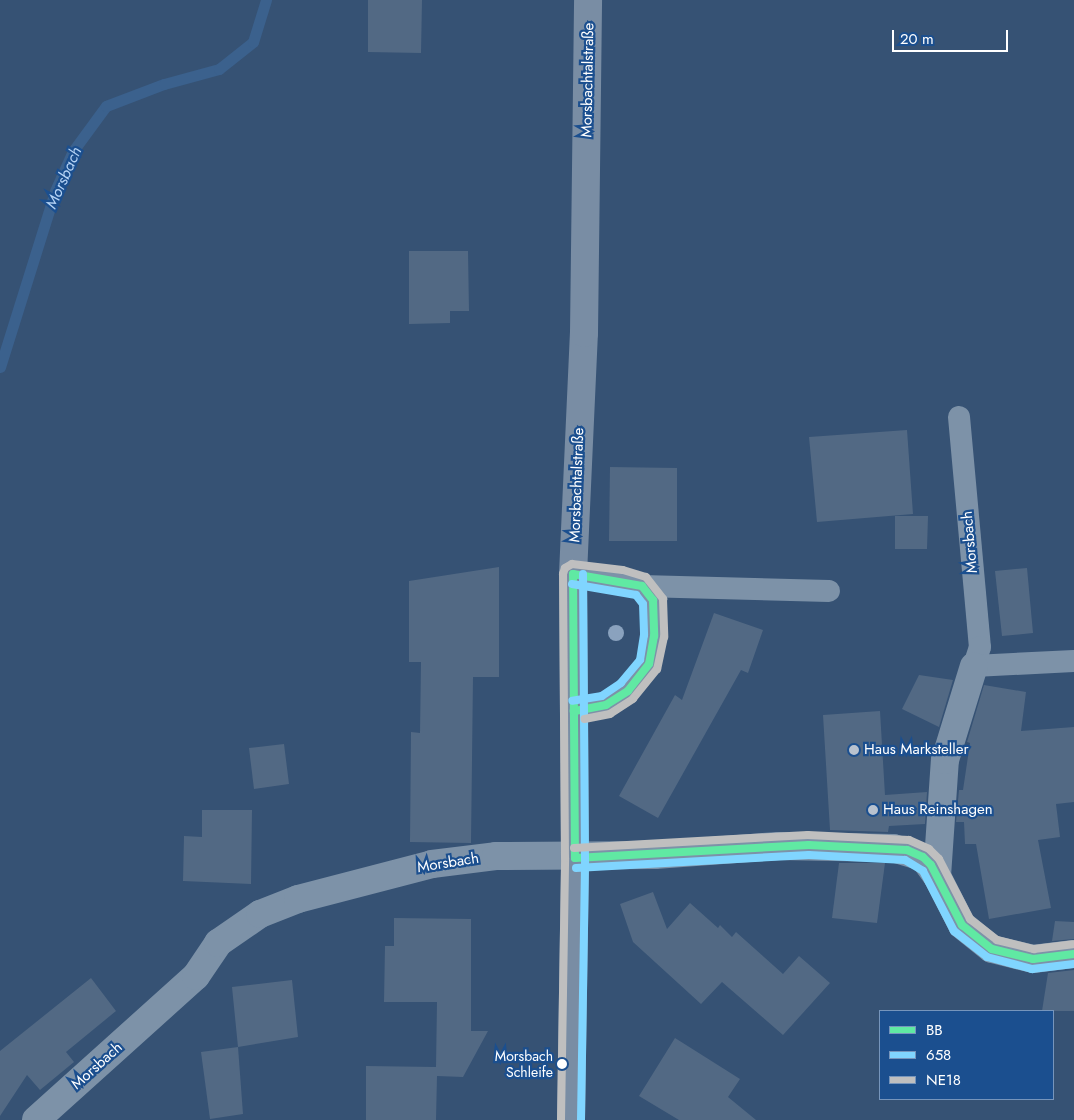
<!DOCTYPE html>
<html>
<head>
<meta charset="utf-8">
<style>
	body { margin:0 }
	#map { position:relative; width:1074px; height:1120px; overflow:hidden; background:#365274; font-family:Jost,sans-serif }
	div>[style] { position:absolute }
	.stream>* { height:11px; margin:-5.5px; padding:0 5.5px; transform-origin:5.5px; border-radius:5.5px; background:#3b618d }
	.building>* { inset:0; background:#526984 }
	.service>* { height:22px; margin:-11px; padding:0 11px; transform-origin:11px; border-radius:11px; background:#7d92a8 }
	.minor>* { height:28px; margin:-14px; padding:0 14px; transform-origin:14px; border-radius:14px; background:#7d92a8 }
	.secondary>* { height:28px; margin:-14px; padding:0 14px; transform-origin:14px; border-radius:14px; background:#798da4 }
	.bus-1>* { height:8px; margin:-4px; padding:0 4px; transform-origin:4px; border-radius:4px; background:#60e9a3 }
	.bus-2>* { height:8px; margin:-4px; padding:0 4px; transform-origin:4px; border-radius:4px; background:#80d5ff }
	.bus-3>* { height:8px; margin:-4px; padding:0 4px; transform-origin:4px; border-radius:4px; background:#bfbfbf }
	.trees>* { width:16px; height:16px; margin:-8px; border-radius:50%; background:#8aa2be }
	.dots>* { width:14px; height:14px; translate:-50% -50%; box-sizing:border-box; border:2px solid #1b4f8f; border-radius:50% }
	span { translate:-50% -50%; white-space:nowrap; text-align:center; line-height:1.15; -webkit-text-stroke:4.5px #1b4f8f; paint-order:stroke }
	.bus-label { font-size:14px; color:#fff }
	.right { translate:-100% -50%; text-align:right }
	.street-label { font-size:15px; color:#fff }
	.poi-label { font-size:15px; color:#fff }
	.left { translate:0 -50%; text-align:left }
	.water-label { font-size:16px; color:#b5d3f5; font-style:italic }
	.legend { position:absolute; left:879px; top:1010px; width:175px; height:90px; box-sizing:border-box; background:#1b4f8f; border:1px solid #7695bc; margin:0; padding:6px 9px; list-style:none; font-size:15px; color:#fff }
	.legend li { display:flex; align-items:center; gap:10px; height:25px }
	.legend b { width:25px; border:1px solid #7695bc }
	.scale { position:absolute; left:892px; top:30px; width:116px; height:22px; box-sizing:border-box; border:2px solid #fff; border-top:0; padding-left:6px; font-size:15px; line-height:18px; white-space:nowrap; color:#fff; -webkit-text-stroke:4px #1b4f8f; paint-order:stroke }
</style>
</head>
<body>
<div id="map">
	<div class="stream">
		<i style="left:0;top:367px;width:184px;rotate:-72.6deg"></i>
		<i style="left:55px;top:191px;width:44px;rotate:-65.8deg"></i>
		<i style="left:73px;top:151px;width:56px;rotate:-53.7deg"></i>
		<i style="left:106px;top:106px;width:62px;rotate:-20.8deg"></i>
		<i style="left:164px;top:84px;width:57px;rotate:-15.3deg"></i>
		<i style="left:219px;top:69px;width:43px;rotate:-38.5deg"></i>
		<i style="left:253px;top:42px;width:44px;rotate:-72.8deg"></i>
	</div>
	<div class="building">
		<i style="clip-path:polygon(368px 0,422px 0,421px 53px,368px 52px)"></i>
		<i style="clip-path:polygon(409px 251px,468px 251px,469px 311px,450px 311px,450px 323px,409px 324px)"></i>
		<i style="clip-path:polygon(907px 430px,913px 514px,817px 522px,809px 437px)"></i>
		<i style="clip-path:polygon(610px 467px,677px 468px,677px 541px,609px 541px)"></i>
		<i style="clip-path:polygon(895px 516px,928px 516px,927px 549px,895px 549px)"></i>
		<i style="clip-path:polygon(499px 567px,499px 677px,473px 677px,471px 843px,410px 842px,411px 732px,420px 733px,421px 662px,409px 662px,409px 581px)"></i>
		<i style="clip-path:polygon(1027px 568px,1033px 633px,1002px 636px,995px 571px)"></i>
		<i style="clip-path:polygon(714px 613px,763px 630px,748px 673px,741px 670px,658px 818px,619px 796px,675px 695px,682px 700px)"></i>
		<i style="clip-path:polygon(919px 675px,953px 680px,939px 727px,902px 709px)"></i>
		<i style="clip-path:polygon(984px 685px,1026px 692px,1021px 731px,1074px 727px,1074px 802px,1056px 804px,1060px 837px,1038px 840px,1051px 908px,989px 919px,976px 844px,965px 844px,964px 822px,956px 822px,959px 790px,963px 790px,970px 743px,967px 742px)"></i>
		<i style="clip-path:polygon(880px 711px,885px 795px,927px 792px,925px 824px,889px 826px,888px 832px,830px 830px,823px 715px)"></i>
		<i style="clip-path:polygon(284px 744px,289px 784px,254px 789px,249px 748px)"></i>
		<i style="clip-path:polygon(202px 810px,252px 810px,251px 884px,183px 881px,184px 836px,202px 837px)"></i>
		<i style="clip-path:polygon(839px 863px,885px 863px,877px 923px,832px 918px)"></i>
		<i style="clip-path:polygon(653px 892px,667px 929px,690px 903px,718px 928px,720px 925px,732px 937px,736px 932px,783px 974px,799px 956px,830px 983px,783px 1035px,722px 982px,701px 1004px,633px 942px,620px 904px)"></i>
		<i style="clip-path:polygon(394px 918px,471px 919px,471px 1031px,488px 1031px,463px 1077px,437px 1076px,436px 1120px,366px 1120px,366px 1066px,436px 1067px,437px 1002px,384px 1002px,385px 946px,394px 946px)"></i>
		<i style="clip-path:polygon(1055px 921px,1074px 922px,1074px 939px,1052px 941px)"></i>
		<i style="clip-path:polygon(1074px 970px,1074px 1011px,1042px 1011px,1048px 973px)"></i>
		<i style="clip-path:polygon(91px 978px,116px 1011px,66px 1052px,74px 1062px,40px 1090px,27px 1075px,0 1116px,0 1051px)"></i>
		<i style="clip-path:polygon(292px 980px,298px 1037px,238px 1047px,232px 987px)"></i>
		<i style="clip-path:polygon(675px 1038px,740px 1079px,728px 1097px,756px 1120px,679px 1120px,639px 1096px)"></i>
		<i style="clip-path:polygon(238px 1047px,243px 1114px,210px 1119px,201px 1052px)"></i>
	</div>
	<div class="service">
		<i style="left:959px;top:417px;width:231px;rotate:84.8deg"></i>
		<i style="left:980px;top:647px;width:20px;rotate:108deg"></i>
		<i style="left:974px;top:666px;width:100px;rotate:-2.9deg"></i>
		<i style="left:573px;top:574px;width:48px;rotate:7.1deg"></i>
		<i style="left:621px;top:580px;width:22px;rotate:16deg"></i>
		<i style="left:642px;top:586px;width:18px;rotate:52deg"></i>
		<i style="left:653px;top:600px;width:36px;rotate:88deg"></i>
		<i style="left:654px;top:636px;width:28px;rotate:100deg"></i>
		<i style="left:649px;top:664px;width:34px;rotate:128deg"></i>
		<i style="left:628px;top:691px;width:26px;rotate:148deg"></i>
		<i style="left:606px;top:705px;width:33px;rotate:169deg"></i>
		<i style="left:642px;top:586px;width:187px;rotate:1.5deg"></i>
	</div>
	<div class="minor">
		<i style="left:937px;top:876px;width:116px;rotate:-86.1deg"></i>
		<i style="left:945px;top:760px;width:98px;rotate:-72.9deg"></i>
		<i style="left:36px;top:1120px;width:215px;rotate:-42deg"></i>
		<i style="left:196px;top:976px;width:40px;rotate:-56deg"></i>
		<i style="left:218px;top:943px;width:51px;rotate:-34.6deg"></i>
		<i style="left:260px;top:914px;width:41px;rotate:-21.5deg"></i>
		<i style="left:298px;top:899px;width:138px;rotate:-14.6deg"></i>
		<i style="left:432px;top:864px;width:64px;rotate:-7.1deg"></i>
		<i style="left:496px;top:856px;width:159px;rotate:-0.4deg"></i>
		<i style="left:655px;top:855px;width:124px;rotate:-4.2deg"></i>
		<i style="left:779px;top:846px;width:114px;rotate:1deg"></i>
		<i style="left:893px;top:848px;width:31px;rotate:17deg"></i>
		<i style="left:923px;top:857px;width:24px;rotate:54deg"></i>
		<i style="left:937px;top:876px;width:55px;rotate:63deg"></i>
		<i style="left:962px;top:925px;width:38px;rotate:39deg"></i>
		<i style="left:992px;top:949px;width:42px;rotate:13.7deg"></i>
		<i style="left:1033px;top:959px;width:41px;rotate:-7deg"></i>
	</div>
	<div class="secondary">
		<i style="left:571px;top:1120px;width:262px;rotate:-89.1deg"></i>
		<i style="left:575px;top:858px;width:284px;rotate:-90.4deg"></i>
		<i style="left:573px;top:574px;width:241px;rotate:-87.4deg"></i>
		<i style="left:584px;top:333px;width:333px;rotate:-89.3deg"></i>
	</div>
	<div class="bus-1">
		<i style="left:573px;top:574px;width:284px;rotate:89.6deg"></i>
		<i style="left:573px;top:574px;width:70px;rotate:9.9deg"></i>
		<i style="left:642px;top:586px;width:18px;rotate:52deg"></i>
		<i style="left:653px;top:600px;width:36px;rotate:88deg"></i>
		<i style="left:654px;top:636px;width:28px;rotate:100deg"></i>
		<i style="left:649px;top:664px;width:34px;rotate:128deg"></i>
		<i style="left:628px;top:691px;width:26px;rotate:148deg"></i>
		<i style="left:606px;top:705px;width:33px;rotate:169deg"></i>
		<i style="left:575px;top:858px;width:234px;rotate:-3.2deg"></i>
		<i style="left:809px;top:845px;width:98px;rotate:2.9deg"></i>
		<i style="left:907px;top:850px;width:17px;rotate:24deg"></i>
		<i style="left:923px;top:857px;width:11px;rotate:45deg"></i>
		<i style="left:931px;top:865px;width:68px;rotate:62.7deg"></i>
		<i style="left:962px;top:925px;width:38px;rotate:39deg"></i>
		<i style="left:992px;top:949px;width:42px;rotate:13.7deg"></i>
		<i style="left:1033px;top:959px;width:41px;rotate:-7deg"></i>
	</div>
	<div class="bus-2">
		<i style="left:572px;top:584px;width:65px;rotate:9.8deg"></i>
		<i style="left:636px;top:595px;width:11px;rotate:52deg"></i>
		<i style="left:643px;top:604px;width:31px;rotate:88deg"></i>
		<i style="left:644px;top:635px;width:25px;rotate:99deg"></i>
		<i style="left:640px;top:660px;width:30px;rotate:130deg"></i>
		<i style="left:621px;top:683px;width:23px;rotate:146deg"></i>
		<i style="left:602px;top:696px;width:30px;rotate:171deg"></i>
		<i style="left:576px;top:868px;width:233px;rotate:-3.2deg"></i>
		<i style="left:809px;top:855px;width:96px;rotate:3deg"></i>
		<i style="left:905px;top:860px;width:21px;rotate:31deg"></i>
		<i style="left:923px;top:871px;width:68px;rotate:62.7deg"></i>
		<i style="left:954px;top:931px;width:42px;rotate:38.2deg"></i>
		<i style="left:987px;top:957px;width:47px;rotate:14.9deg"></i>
		<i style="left:1032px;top:969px;width:42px;rotate:-6.8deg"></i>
		<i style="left:581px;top:1120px;width:262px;rotate:-89.1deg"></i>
		<i style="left:585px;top:858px;width:284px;rotate:-90.4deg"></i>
	</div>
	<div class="bus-3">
		<i style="left:574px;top:848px;width:234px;rotate:-3.2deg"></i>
		<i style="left:808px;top:835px;width:101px;rotate:2.8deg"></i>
		<i style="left:909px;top:840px;width:22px;rotate:24deg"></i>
		<i style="left:929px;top:849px;width:14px;rotate:45deg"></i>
		<i style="left:939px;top:859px;width:68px;rotate:62.7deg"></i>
		<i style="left:970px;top:919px;width:34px;rotate:38deg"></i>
		<i style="left:997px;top:940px;width:38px;rotate:14deg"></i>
		<i style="left:1034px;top:949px;width:39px;rotate:-7deg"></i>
		<i style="left:561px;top:1120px;width:262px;rotate:-89.1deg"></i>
		<i style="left:565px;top:858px;width:284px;rotate:-90.4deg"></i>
		<i style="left:563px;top:574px;width:6px;rotate:-72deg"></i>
		<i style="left:565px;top:568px;width:8px;rotate:-30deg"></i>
		<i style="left:572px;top:564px;width:51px;rotate:6.7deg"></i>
		<i style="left:623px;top:570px;width:24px;rotate:17deg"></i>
		<i style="left:646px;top:577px;width:28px;rotate:52deg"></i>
		<i style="left:663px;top:599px;width:38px;rotate:88deg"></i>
		<i style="left:664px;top:637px;width:33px;rotate:102deg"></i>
		<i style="left:657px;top:669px;width:38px;rotate:129deg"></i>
		<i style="left:633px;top:699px;width:27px;rotate:147deg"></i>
		<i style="left:610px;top:714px;width:26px;rotate:169deg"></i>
	</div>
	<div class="trees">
		<i style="left:616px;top:633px"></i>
	</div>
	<div class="dots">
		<i style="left:854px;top:750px;background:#b9c2ce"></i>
		<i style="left:873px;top:810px;background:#b9c2ce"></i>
		<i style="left:562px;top:1064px;background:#fff"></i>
	</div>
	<div class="bus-label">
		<span class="right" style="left:553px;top:1064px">Morsbach<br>Schleife</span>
	</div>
	<div class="street-label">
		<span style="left:588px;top:80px;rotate:-89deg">Morsbachtalstraße</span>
		<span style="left:577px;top:485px;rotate:-88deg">Morsbachtalstraße</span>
		<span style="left:970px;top:542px;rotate:-95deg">Morsbach</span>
		<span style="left:448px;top:863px;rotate:-9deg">Morsbach</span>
		<span style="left:97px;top:1066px;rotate:-42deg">Morsbach</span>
	</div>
	<div class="poi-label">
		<span class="left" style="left:864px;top:750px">Haus Marksteller</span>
		<span class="left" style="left:883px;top:810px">Haus Reinshagen</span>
	</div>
	<div class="water-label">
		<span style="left:64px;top:178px;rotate:-66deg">Morsbach</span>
	</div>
	<ul class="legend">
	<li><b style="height:6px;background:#60e9a3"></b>BB</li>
	<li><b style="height:6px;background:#80d5ff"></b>658</li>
	<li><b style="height:6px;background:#bfbfbf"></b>NE18</li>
	</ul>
	<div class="scale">20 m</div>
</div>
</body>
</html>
